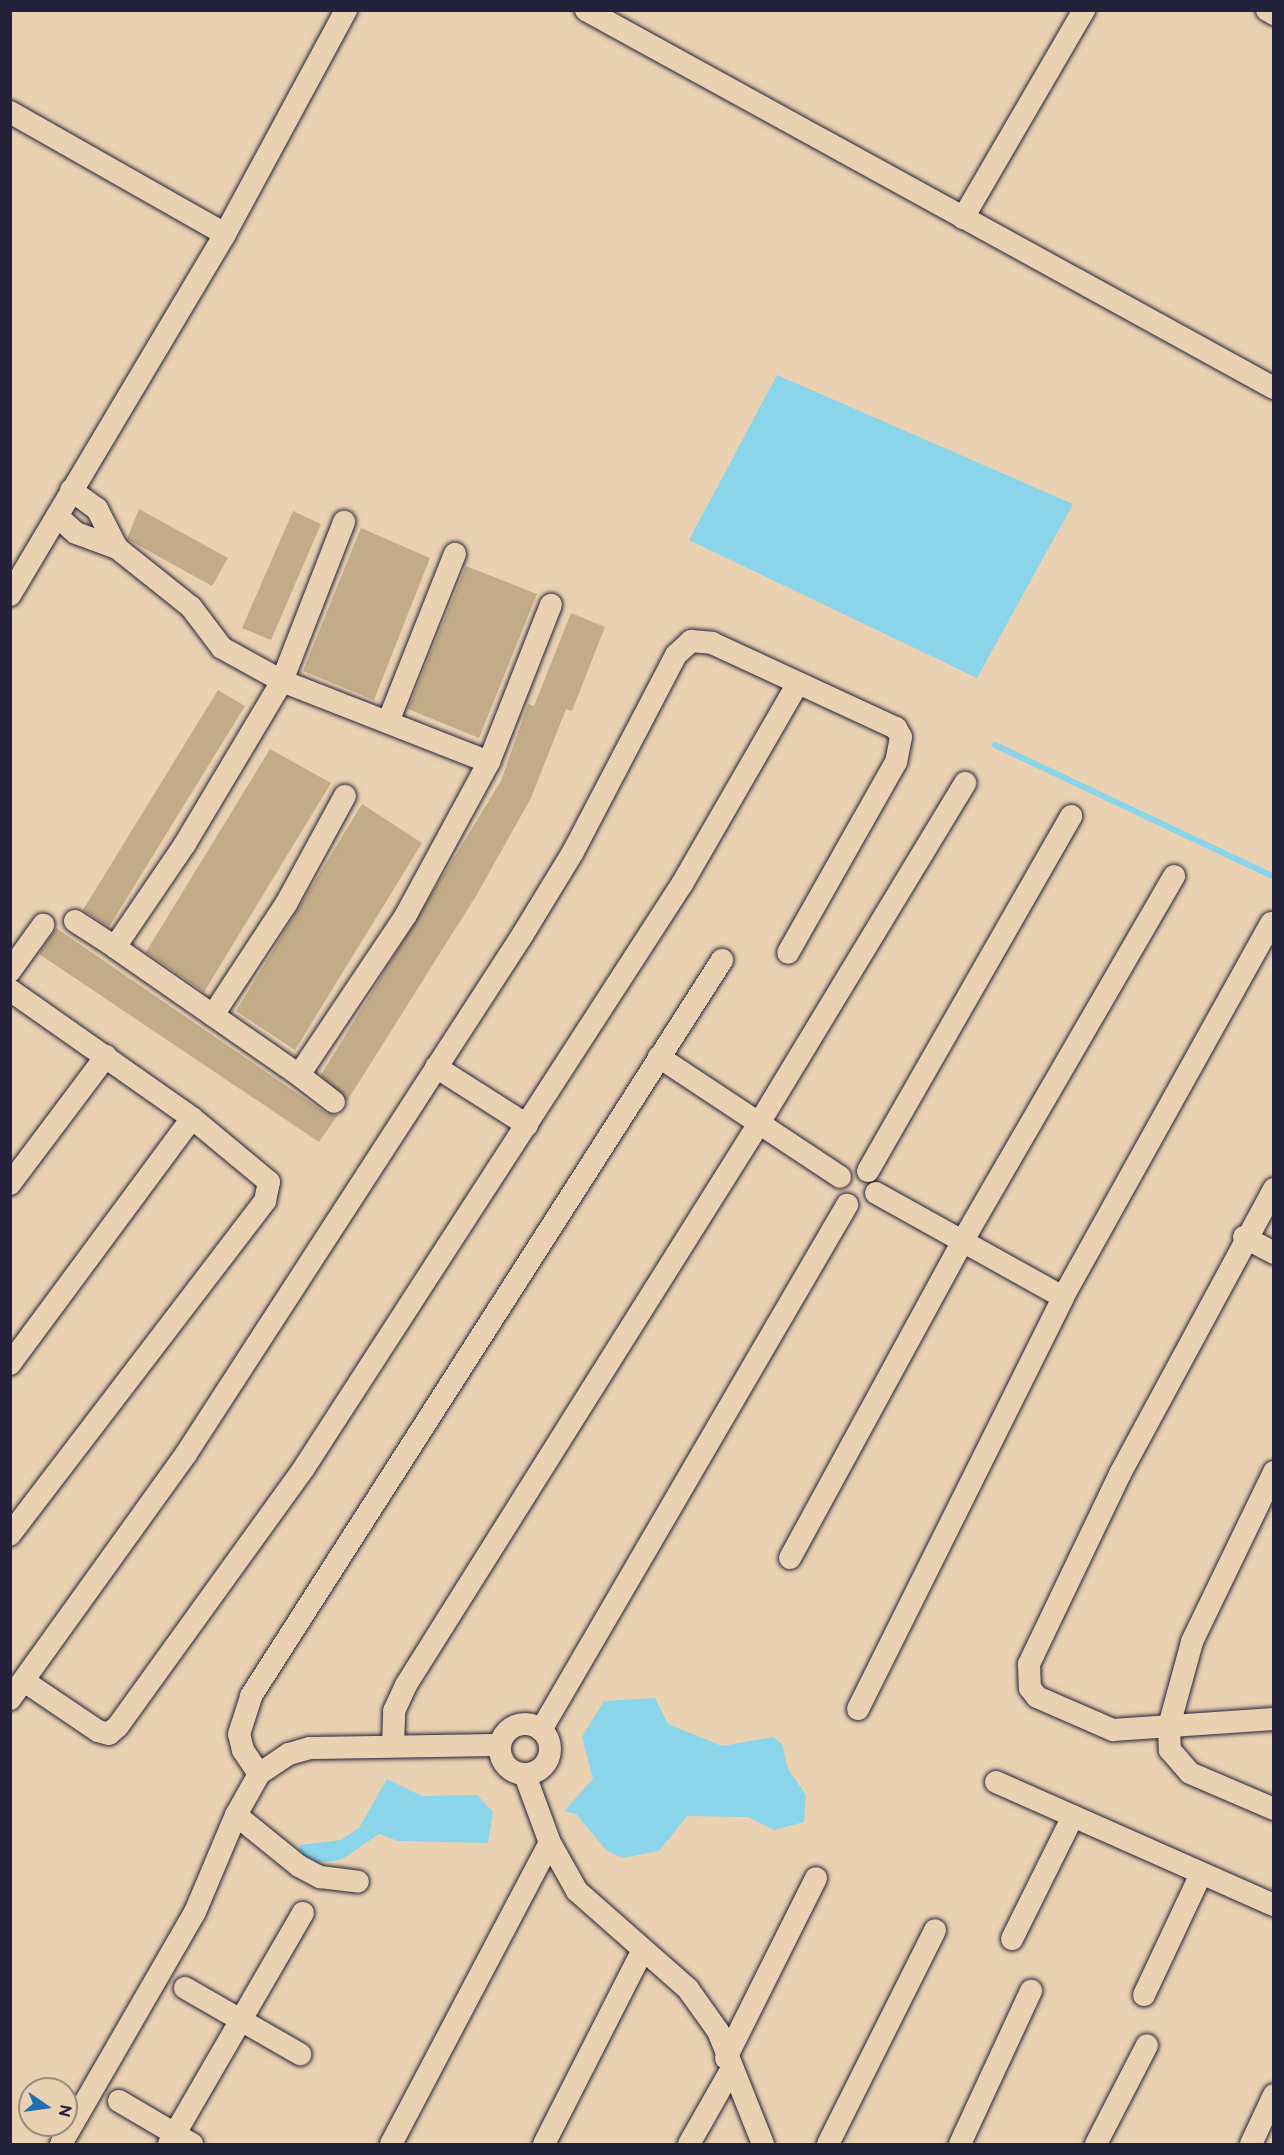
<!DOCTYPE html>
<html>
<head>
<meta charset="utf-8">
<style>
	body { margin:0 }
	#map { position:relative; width:1284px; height:2155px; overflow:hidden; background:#ead1b2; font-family:"Balsamiq Sans",sans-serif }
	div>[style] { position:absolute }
	.water>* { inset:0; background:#8ad5ea }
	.stream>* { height:6px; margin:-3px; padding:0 3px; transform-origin:3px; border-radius:3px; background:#8ad5ea }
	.building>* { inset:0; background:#c4ab87 }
	.roads { filter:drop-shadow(0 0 2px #22223b) drop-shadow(0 0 2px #22223b) }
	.minor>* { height:22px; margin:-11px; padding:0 11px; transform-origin:11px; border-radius:11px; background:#ead1b2 }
	.minor>.ring { margin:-11px; padding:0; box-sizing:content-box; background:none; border:22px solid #ead1b2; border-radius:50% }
	span { translate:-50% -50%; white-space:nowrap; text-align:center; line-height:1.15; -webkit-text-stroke:5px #ead1b2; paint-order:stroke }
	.frame { position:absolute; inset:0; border:12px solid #22223b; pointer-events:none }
	.north { position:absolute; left:18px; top:2077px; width:60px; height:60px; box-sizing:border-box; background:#ead1b2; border:2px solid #9a8b82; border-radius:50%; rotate:103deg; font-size:16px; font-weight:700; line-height:24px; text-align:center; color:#22223b }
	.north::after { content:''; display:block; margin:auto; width:21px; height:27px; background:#1f6fb2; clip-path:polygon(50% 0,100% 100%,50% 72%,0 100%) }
</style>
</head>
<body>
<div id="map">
	<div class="water">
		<i style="clip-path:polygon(777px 375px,1073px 504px,977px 678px,689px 540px)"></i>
		<i style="clip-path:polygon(655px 1698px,668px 1724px,722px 1746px,773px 1737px,782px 1744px,788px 1769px,806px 1795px,804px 1822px,774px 1830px,748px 1817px,687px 1816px,659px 1851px,622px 1858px,606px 1850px,576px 1814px,564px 1811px,593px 1779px,582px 1737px,604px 1701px)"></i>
		<i style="clip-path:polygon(387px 1779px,422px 1796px,477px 1795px,493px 1812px,488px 1843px,398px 1841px,379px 1834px,341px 1860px,315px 1863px,299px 1856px,300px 1845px,341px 1840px,359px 1828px)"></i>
	</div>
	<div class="stream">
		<i style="left:995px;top:745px;width:309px;rotate:25.3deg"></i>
	</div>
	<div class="building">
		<i style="clip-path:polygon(139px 509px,228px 558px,212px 586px,127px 539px)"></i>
		<i style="clip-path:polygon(293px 511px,321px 524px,271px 640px,242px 628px)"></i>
		<i style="clip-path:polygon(361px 528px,430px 558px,374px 700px,303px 671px)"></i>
		<i style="clip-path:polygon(466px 566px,537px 594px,479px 738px,408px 709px)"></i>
		<i style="clip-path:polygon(571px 613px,605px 627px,572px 711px,566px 709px,531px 798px,476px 896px,347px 1101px,321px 1075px,501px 781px,528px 704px,534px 706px)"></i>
		<i style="clip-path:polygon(218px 690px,245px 706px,109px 927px,83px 910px)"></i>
		<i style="clip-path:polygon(270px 749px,331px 783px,204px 992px,146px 952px)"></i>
		<i style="clip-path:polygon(362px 804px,422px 843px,295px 1050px,236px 1011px)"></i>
		<i style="clip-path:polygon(56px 928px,326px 1113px,338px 1115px,319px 1142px,39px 954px)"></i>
	</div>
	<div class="roads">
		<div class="minor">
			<i style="left:586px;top:10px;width:785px;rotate:28.79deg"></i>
			<i style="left:1267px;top:10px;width:8px;rotate:30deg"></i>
			<i style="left:10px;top:112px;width:247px;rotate:29.6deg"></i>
			<i style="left:963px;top:218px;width:241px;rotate:-59.8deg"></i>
			<i style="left:57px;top:516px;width:25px;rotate:42deg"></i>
			<i style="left:76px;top:533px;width:44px;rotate:20.1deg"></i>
			<i style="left:117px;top:548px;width:44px;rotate:-117.1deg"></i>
			<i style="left:97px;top:509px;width:32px;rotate:-144deg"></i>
			<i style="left:117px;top:548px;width:95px;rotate:38.6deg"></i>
			<i style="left:191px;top:607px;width:51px;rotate:52.9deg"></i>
			<i style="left:222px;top:648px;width:68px;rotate:28.8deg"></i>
			<i style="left:282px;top:681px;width:222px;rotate:21.4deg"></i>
			<i style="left:489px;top:762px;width:174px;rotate:118.5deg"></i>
			<i style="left:406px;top:915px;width:192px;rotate:123.8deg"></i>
			<i style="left:299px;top:1075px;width:224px;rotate:-145.2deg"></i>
			<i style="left:115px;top:947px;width:125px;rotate:-55.8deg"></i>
			<i style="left:185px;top:844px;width:190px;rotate:-59.2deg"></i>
			<i style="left:282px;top:681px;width:171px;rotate:-68.7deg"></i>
			<i style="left:10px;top:595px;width:420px;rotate:-59.2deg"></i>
			<i style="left:225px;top:234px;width:255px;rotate:-61.6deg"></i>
			<i style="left:388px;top:722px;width:181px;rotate:-68.3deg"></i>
			<i style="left:489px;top:762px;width:169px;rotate:-68.5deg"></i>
			<i style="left:75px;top:921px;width:48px;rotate:33deg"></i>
			<i style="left:10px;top:971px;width:57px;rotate:-54.3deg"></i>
			<i style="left:10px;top:990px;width:223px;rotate:35.1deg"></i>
			<i style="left:192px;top:1118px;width:100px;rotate:39.7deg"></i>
			<i style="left:269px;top:1182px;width:19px;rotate:102deg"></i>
			<i style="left:265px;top:1201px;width:420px;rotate:127.4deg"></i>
			<i style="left:213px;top:1015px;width:133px;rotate:-56.7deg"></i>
			<i style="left:286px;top:904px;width:123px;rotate:-61.4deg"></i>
			<i style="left:659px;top:1057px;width:217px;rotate:33.5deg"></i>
			<i style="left:436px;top:1067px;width:108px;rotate:32.5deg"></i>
			<i style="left:299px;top:1075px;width:44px;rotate:37.6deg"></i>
			<i style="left:868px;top:1171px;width:409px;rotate:-60.2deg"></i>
			<i style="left:10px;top:1184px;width:160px;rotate:-53.1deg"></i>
			<i style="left:1274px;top:1189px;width:324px;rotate:118.4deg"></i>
			<i style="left:1120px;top:1474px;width:211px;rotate:115.6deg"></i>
			<i style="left:1029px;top:1664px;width:24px;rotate:88deg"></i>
			<i style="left:1030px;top:1688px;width:11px;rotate:52deg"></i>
			<i style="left:1037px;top:1697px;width:83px;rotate:23.5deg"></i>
			<i style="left:1113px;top:1730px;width:161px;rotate:-3.9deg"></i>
			<i style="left:876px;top:1193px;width:214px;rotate:29.1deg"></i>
			<i style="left:1244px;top:1237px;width:34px;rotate:28deg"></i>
			<i style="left:10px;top:1364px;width:306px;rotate:-53.5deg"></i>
			<i style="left:1274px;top:1472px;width:189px;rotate:115.8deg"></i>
			<i style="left:1192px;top:1642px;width:87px;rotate:105.3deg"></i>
			<i style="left:1169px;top:1726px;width:24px;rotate:88deg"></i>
			<i style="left:1170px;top:1750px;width:30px;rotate:49deg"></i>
			<i style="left:1190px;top:1773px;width:91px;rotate:23.2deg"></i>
			<i style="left:790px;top:1558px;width:360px;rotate:-61.4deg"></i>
			<i style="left:962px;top:1242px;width:423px;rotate:-59.9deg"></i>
			<i style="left:24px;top:1681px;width:89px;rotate:34deg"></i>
			<i style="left:98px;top:1731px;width:11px;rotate:15deg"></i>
			<i style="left:109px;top:1734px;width:12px;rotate:-42deg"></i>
			<i style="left:118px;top:1726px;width:318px;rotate:-54.2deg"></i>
			<i style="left:304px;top:1468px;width:696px;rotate:-57.09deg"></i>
			<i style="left:682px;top:884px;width:232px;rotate:-60deg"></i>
			<i style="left:10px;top:1699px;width:302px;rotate:-54.3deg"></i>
			<i style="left:186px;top:1454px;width:620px;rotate:-57.05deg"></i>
			<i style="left:523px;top:934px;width:96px;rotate:-58.6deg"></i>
			<i style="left:573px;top:852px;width:222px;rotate:-62.4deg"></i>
			<i style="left:676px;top:655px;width:21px;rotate:-43deg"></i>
			<i style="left:691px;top:641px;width:21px;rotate:5deg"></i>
			<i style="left:712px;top:643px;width:203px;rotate:24.8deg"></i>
			<i style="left:896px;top:728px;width:10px;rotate:61deg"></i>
			<i style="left:901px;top:737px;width:25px;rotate:101deg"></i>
			<i style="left:896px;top:762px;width:219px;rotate:119.5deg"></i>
			<i style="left:858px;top:1709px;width:460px;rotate:-63.5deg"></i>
			<i style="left:1063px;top:1297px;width:428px;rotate:-60.9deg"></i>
			<i class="ring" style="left:500px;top:1724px;width:28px;height:28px"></i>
			<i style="left:541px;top:1730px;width:608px;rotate:-59.76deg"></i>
			<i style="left:393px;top:1746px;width:35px;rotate:-88deg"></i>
			<i style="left:394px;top:1711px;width:29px;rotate:-65deg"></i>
			<i style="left:406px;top:1685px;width:661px;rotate:-57.85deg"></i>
			<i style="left:758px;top:1125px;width:400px;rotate:-58.8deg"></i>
			<i style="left:259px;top:1774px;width:29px;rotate:-124deg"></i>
			<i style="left:243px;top:1750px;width:16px;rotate:-104deg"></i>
			<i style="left:239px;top:1734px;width:40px;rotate:-72deg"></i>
			<i style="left:251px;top:1696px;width:874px;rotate:-57.38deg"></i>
			<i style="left:525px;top:1775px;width:72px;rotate:69.8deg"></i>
			<i style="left:550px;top:1843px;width:55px;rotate:60.6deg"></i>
			<i style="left:577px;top:1891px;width:148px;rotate:41.4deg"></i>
			<i style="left:688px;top:1989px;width:52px;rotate:54.5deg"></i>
			<i style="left:718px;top:2031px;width:122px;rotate:68.3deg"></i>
			<i style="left:996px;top:1782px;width:304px;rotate:23.9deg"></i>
			<i style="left:236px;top:1815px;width:81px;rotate:39deg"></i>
			<i style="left:299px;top:1866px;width:24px;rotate:28deg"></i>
			<i style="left:320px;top:1877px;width:38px;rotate:7deg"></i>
			<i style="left:1012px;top:1939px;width:137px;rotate:-63.6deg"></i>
			<i style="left:185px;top:1988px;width:133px;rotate:29.9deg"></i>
			<i style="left:1144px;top:1995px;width:134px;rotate:-64.8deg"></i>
			<i style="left:726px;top:2058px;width:201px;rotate:-63.4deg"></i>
			<i style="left:119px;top:2101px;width:85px;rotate:30.5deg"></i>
			<i style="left:61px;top:2144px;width:268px;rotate:-60deg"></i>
			<i style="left:195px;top:1912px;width:105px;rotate:-67.1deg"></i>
			<i style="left:236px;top:1815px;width:47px;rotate:-60.7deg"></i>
			<i style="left:259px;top:1774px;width:36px;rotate:-34deg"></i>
			<i style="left:289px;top:1754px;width:22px;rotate:-16deg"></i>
			<i style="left:310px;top:1748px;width:190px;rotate:-0.9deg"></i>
			<i style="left:169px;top:2144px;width:267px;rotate:-59.9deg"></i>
			<i style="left:391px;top:2144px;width:340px;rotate:-62.2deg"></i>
			<i style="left:544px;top:2144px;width:216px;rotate:-63deg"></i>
			<i style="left:689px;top:2144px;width:85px;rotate:-60.4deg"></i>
			<i style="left:828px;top:2144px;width:239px;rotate:-63.4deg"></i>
			<i style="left:960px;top:2144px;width:169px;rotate:-65.1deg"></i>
			<i style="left:1096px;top:2144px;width:111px;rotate:-62.7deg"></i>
			<i style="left:1251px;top:2144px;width:54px;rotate:-64.9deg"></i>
		</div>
	</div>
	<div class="frame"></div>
	<div class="north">N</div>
</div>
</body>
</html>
